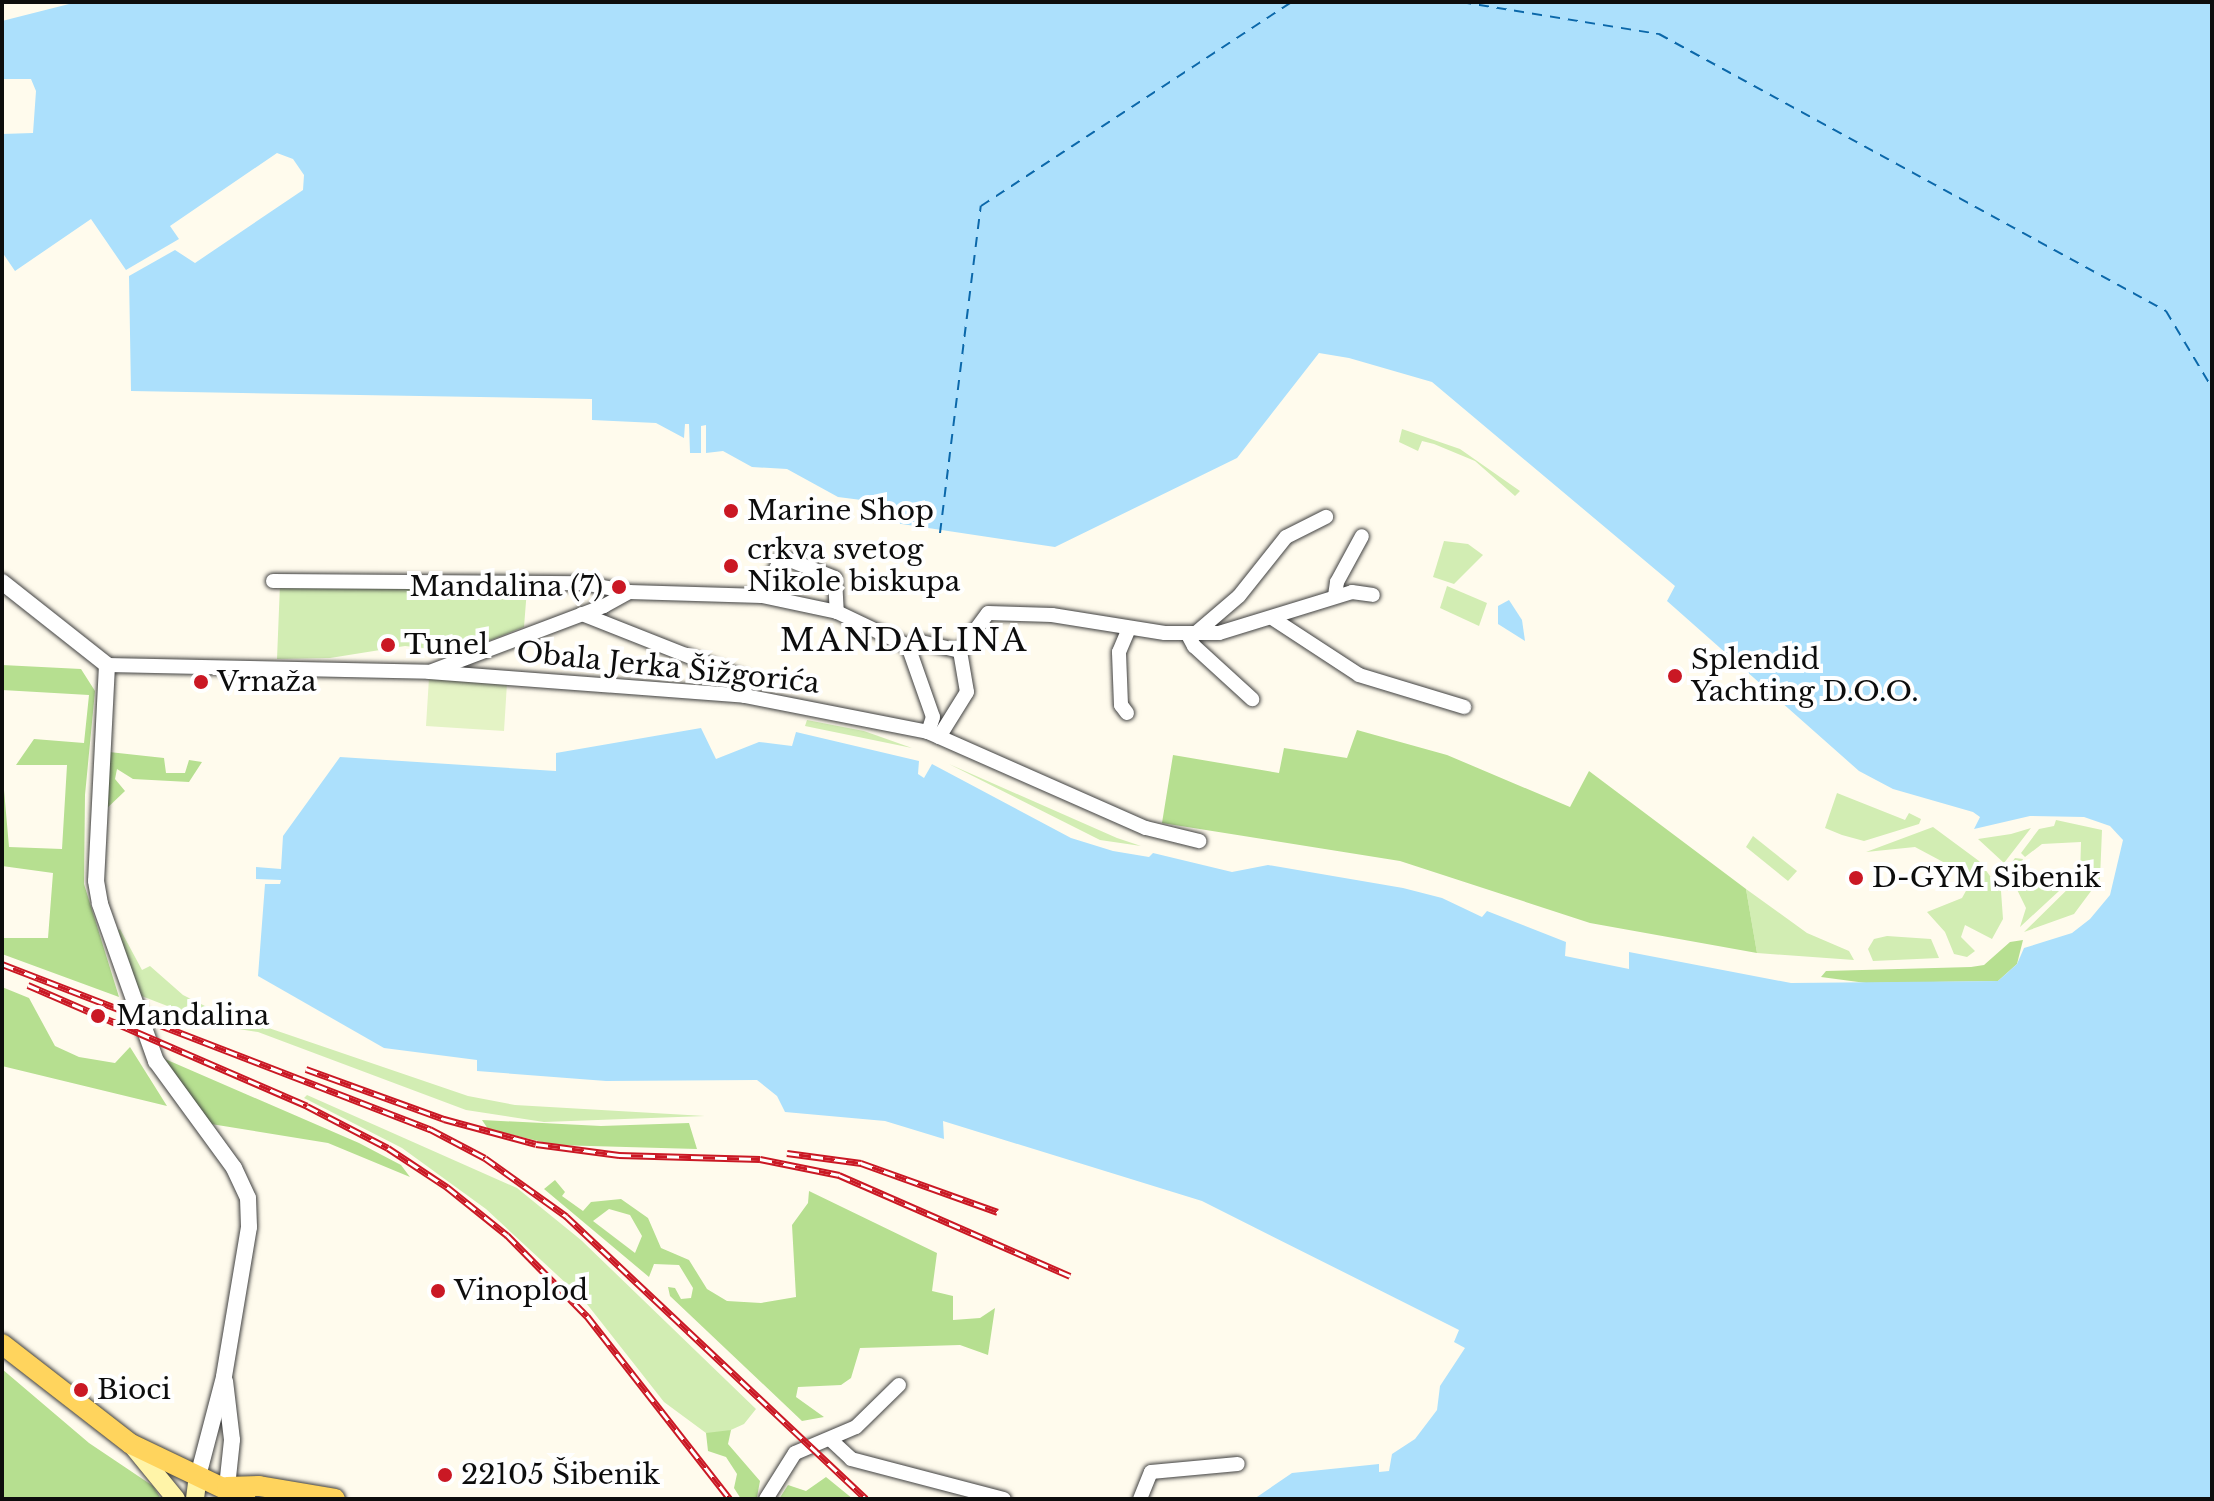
<!DOCTYPE html>
<html>
<head>
<meta charset="utf-8">
<style>
	body { margin:0 }
	#map { position:relative; width:2214px; height:1501px; overflow:hidden; background:#fffbed; font-family:"Libre Baskerville",serif }
	div>[style] { position:absolute }
	.green>* { inset:0; background:#d2edb3 }
	.forest>* { inset:0; background:#b6df90 }
	.pitch>* { inset:0; background:#e4f3c5 }
	.water>* { inset:0; background:#ace0fc }
	.ferry>* { height:2px; margin-top:-1px; transform-origin:0; background:repeating-linear-gradient(90deg,#0b68aa 0 10px,transparent 0 18px) }
	.roads { filter:drop-shadow(0 0 2px #404040) drop-shadow(0 0 2px #404040) }
	.minor>* { height:14px; margin:-7px; padding:0 7px; transform-origin:7px; border-radius:7px; background:#fff }
	.tertiary>* { height:16px; margin:-8px; padding:0 8px; transform-origin:8px; border-radius:8px; background:#fff }
	.secondary>* { height:18px; margin:-9px; padding:0 9px; transform-origin:9px; border-radius:9px; background:#fff4a8 }
	.primary>* { height:20px; margin:-10px; padding:0 10px; transform-origin:10px; border-radius:10px; background:#ffd45d }
	.rail>* { height:7px; margin-top:-3.5px; transform-origin:0; background:repeating-linear-gradient(90deg,#fff 0 12px,#ca1824 0 24px); box-sizing:border-box; border-block:2px solid #ca1824 }
	.dots>* { width:22px; height:22px; translate:-50% -50%; box-sizing:border-box; border:4px solid #fff; border-radius:50% }
	span { translate:-50% -50%; white-space:nowrap; text-align:center; line-height:1.15; -webkit-text-stroke:8px #fff; paint-order:stroke }
	.poi-label { font-size:28px; color:#0d0d0d }
	.left { translate:0 -50%; text-align:left }
	.right { translate:-100% -50%; text-align:right }
	.street-label { font-size:28px; color:#0d0d0d }
	.quarter-label { font-size:32px; color:#0d0d0d; letter-spacing:2px }
	.frame { position:absolute; inset:0; border:4px solid #0d0d0d; pointer-events:none }
</style>
</head>
<body>
<div id="map">
	<div class="green">
		<i style="clip-path:polygon(1402px 429px,1460px 449px,1520px 491px,1515px 496px,1475px 461px,1434px 444px,1422px 441px,1418px 451px,1399px 442px)"></i>
		<i style="clip-path:polygon(1444px 541px,1468px 544px,1483px 555px,1454px 584px,1433px 577px)"></i>
		<i style="clip-path:polygon(280px 584px,527px 589px,524px 627px,461px 652px,405px 646px,330px 658px,277px 659px)"></i>
		<i style="clip-path:polygon(1447px 586px,1487px 603px,1479px 626px,1440px 608px)"></i>
		<i style="clip-path:polygon(807px 720px,864px 731px,912px 748px,805px 726px)"></i>
		<i style="clip-path:polygon(949px 764px,1117px 838px,1141px 846px,1100px 840px)"></i>
		<i style="clip-path:polygon(1837px 793px,1905px 820px,1909px 813px,1921px 819px,1919px 824px,1864px 841px,1842px 835px,1825px 828px)"></i>
		<i style="clip-path:polygon(2056px 820px,2102px 830px,2100px 879px,2074px 914px,2024px 932px,2080px 877px,2081px 842px,2042px 844px,2025px 857px,2021px 853px,2039px 829px,2054px 826px)"></i>
		<i style="clip-path:polygon(1933px 827px,1979px 861px,2001px 891px,2003px 919px,1992px 939px,1965px 925px,1961px 937px,1975px 951px,1967px 957px,1954px 954px,1945px 932px,1927px 912px,1962px 898px,1967px 889px,1960px 871px,1915px 847px,1866px 852px)"></i>
		<i style="clip-path:polygon(2031px 828px,2004px 863px,1978px 839px,2011px 834px)"></i>
		<i style="clip-path:polygon(1753px 836px,1797px 871px,1788px 881px,1746px 847px)"></i>
		<i style="clip-path:polygon(2015px 858px,2023px 859px,2019px 868px,2039px 885px,2059px 891px,2020px 927px,2026px 908px,2007px 869px)"></i>
		<i style="clip-path:polygon(1746px 889px,1807px 933px,1849px 951px,1854px 960px,1757px 953px)"></i>
		<i style="clip-path:polygon(120px 929px,142px 970px,150px 966px,183px 995px,207px 1007px,468px 1096px,515px 1105px,705px 1116px,544px 1122px,466px 1110px,258px 1032px,219px 1026px,139px 995px,115px 932px)"></i>
		<i style="clip-path:polygon(1887px 936px,1931px 939px,1939px 958px,1873px 961px,1868px 949px,1874px 939px)"></i>
		<i style="clip-path:polygon(307px 1095px,517px 1188px,581px 1240px,756px 1409px,744px 1424px,722px 1434px,706px 1433px,664px 1402px,583px 1299px,486px 1209px,402px 1148px,304px 1098px)"></i>
	</div>
	<div class="forest">
		<i style="clip-path:polygon(2px 665px,81px 669px,95px 691px,85px 795px,84px 884px,119px 997px,2px 954px,2px 938px,48px 938px,53px 873px,2px 866px,2px 767px,9px 847px,62px 849px,67px 765px,16px 765px,34px 739px,84px 743px,89px 695px,2px 690px)"></i>
		<i style="clip-path:polygon(1357px 730px,1447px 755px,1570px 807px,1589px 771px,1746px 889px,1757px 953px,1590px 923px,1400px 861px,1162px 823px,1173px 755px,1279px 773px,1284px 748px,1347px 758px)"></i>
		<i style="clip-path:polygon(109px 752px,164px 758px,166px 773px,185px 773px,189px 760px,202px 762px,189px 782px,133px 779px,117px 769px,115px 779px,125px 791px,104px 811px)"></i>
		<i style="clip-path:polygon(2023px 940px,2017px 964px,1998px 981px,1866px 983px,1821px 977px,1826px 971px,1971px 967px,1984px 965px,2010px 942px)"></i>
		<i style="clip-path:polygon(2px 987px,29px 998px,55px 1046px,79px 1057px,115px 1063px,130px 1047px,167px 1106px,2px 1066px)"></i>
		<i style="clip-path:polygon(165px 1059px,359px 1143px,401px 1165px,410px 1177px,328px 1143px,211px 1124px)"></i>
		<i style="clip-path:polygon(482px 1120px,601px 1126px,689px 1123px,697px 1149px,555px 1145px,488px 1129px)"></i>
		<i style="clip-path:polygon(evenodd,555px 1180px,565px 1192px,562px 1196px,583px 1211px,591px 1202px,621px 1199px,648px 1218px,661px 1248px,689px 1260px,707px 1289px,727px 1301px,761px 1303px,796px 1297px,792px 1225px,808px 1203px,809px 1191px,937px 1253px,932px 1291px,953px 1296px,953px 1320px,980px 1318px,995px 1308px,988px 1355px,960px 1345px,860px 1348px,851px 1378px,841px 1385px,798px 1387px,796px 1397px,824px 1417px,802px 1421px,670px 1296px,668px 1287px,675px 1288px,681px 1299px,691px 1298px,693px 1288px,679px 1265px,654px 1264px,649px 1277px,544px 1189px,555px 1180px,609px 1209px,630px 1215px,642px 1236px,635px 1253px,593px 1221px,609px 1209px)"></i>
		<i style="clip-path:polygon(2px 1369px,89px 1443px,153px 1486px,161px 1499px,2px 1499px)"></i>
		<i style="clip-path:polygon(731px 1430px,728px 1444px,760px 1481px,757px 1497px,741px 1499px,734px 1488px,737px 1474px,726px 1457px,708px 1451px,706px 1433px)"></i>
		<i style="clip-path:polygon(826px 1477px,853px 1499px,779px 1499px,788px 1485px,806px 1491px)"></i>
	</div>
	<div class="pitch">
		<i style="clip-path:polygon(429px 678px,507px 683px,504px 731px,426px 726px)"></i>
	</div>
	<div class="water">
		<i style="clip-path:polygon(77px 2px,2212px 2px,2212px 1499px,1254px 1499px,1292px 1473px,1379px 1464px,1379px 1472px,1389px 1471px,1392px 1454px,1415px 1439px,1437px 1410px,1440px 1386px,1465px 1348px,1454px 1342px,1459px 1330px,1202px 1201px,943px 1121px,944px 1139px,885px 1121px,785px 1112px,777px 1096px,757px 1080px,606px 1081px,477px 1071px,477px 1060px,384px 1048px,258px 976px,265px 884px,280px 884px,281px 880px,256px 879px,256px 867px,281px 869px,283px 836px,340px 757px,556px 771px,556px 753px,701px 728px,716px 759px,759px 742px,792px 746px,796px 732px,919px 761px,918px 774px,924px 778px,932px 764px,1071px 838px,1113px 851px,1149px 857px,1153px 853px,1232px 872px,1268px 865px,1403px 888px,1442px 898px,1482px 917px,1487px 911px,1566px 942px,1565px 956px,1629px 969px,1629px 952px,1791px 983px,1998px 981px,2017px 964px,2024px 948px,2072px 933px,2090px 919px,2110px 895px,2123px 840px,2110px 826px,2084px 817px,2030px 816px,1974px 829px,1980px 817px,1973px 812px,1893px 789px,1859px 771px,1667px 601px,1675px 586px,1432px 382px,1349px 358px,1319px 353px,1237px 458px,1055px 547px,875px 520px,877px 502px,838px 497px,787px 469px,752px 467px,723px 451px,706px 453px,706px 425px,701px 426px,701px 453px,690px 453px,689px 424px,685px 424px,684px 438px,656px 423px,592px 420px,592px 399px,131px 391px,129px 276px,175px 250px,195px 263px,303px 190px,304px 175px,293px 159px,277px 153px,170px 226px,179px 239px,126px 270px,91px 219px,15px 271px,2px 252px,2px 134px,33px 133px,36px 91px,31px 79px,2px 79px,2px 21px)"></i>
		<i style="clip-path:polygon(1509px 600px,1522px 620px,1525px 641px,1498px 624px,1498px 606px)"></i>
	</div>
	<div class="ferry">
		<i style="left:1461px;top:2px;width:201px;rotate:9.2deg"></i>
		<i style="left:1659px;top:34px;width:578px;rotate:28.65deg"></i>
		<i style="left:2166px;top:311px;width:90px;rotate:59.1deg"></i>
		<i style="left:940px;top:533px;width:330px;rotate:-82.9deg"></i>
		<i style="left:981px;top:206px;width:371px;rotate:-33.3deg"></i>
	</div>
	<div class="roads">
		<div class="minor">
			<i style="left:273px;top:581px;width:310px;rotate:0.4deg"></i>
			<i style="left:583px;top:583px;width:47px;rotate:11.1deg"></i>
			<i style="left:762px;top:596px;width:77px;rotate:12deg"></i>
			<i style="left:837px;top:612px;width:79px;rotate:25.6deg"></i>
			<i style="left:908px;top:646px;width:14px;rotate:-17deg"></i>
			<i style="left:921px;top:642px;width:40px;rotate:13deg"></i>
			<i style="left:1335px;top:596px;width:14px;rotate:-82deg"></i>
			<i style="left:1337px;top:582px;width:52px;rotate:-61.5deg"></i>
			<i style="left:582px;top:614px;width:174px;rotate:21.6deg"></i>
			<i style="left:744px;top:678px;width:18px;rotate:87deg"></i>
			<i style="left:1272px;top:618px;width:104px;rotate:33.2deg"></i>
			<i style="left:1359px;top:675px;width:110px;rotate:16.9deg"></i>
			<i style="left:1197px;top:632px;width:55px;rotate:-40.6deg"></i>
			<i style="left:1239px;top:596px;width:75px;rotate:-51.5deg"></i>
			<i style="left:1286px;top:537px;width:45px;rotate:-26.6deg"></i>
			<i style="left:1187px;top:633px;width:15px;rotate:62deg"></i>
			<i style="left:1194px;top:646px;width:79px;rotate:42.4deg"></i>
			<i style="left:908px;top:646px;width:75px;rotate:70.6deg"></i>
			<i style="left:933px;top:717px;width:16px;rotate:108deg"></i>
			<i style="left:107px;top:665px;width:322px;rotate:1.2deg"></i>
			<i style="left:429px;top:672px;width:317px;rotate:4.3deg"></i>
			<i style="left:745px;top:696px;width:187px;rotate:11.1deg"></i>
			<i style="left:928px;top:732px;width:238px;rotate:23.8deg"></i>
			<i style="left:1146px;top:828px;width:55px;rotate:13.8deg"></i>
			<i style="left:432px;top:671px;width:184px;rotate:-20.7deg"></i>
			<i style="left:604px;top:606px;width:29px;rotate:-29deg"></i>
			<i style="left:629px;top:592px;width:133px;rotate:1.7deg"></i>
			<i style="left:762px;top:596px;width:44px;rotate:-62.9deg"></i>
			<i style="left:782px;top:557px;width:57px;rotate:21.6deg"></i>
			<i style="left:835px;top:578px;width:34px;rotate:87deg"></i>
			<i style="left:1127px;top:713px;width:10px;rotate:-127deg"></i>
			<i style="left:1121px;top:705px;width:53px;rotate:-92.2deg"></i>
			<i style="left:1119px;top:652px;width:26px;rotate:-67deg"></i>
			<i style="left:939px;top:737px;width:53px;rotate:-58.1deg"></i>
			<i style="left:967px;top:692px;width:42px;rotate:-99.7deg"></i>
			<i style="left:960px;top:651px;width:47px;rotate:-53.6deg"></i>
			<i style="left:988px;top:613px;width:64px;rotate:1.8deg"></i>
			<i style="left:1052px;top:615px;width:114px;rotate:9.1deg"></i>
			<i style="left:1165px;top:633px;width:54px"></i>
			<i style="left:1219px;top:633px;width:139px;rotate:-17.1deg"></i>
			<i style="left:1352px;top:592px;width:21px;rotate:8deg"></i>
			<i style="left:832px;top:1441px;width:26px;rotate:43deg"></i>
			<i style="left:851px;top:1459px;width:158px;rotate:14.7deg"></i>
			<i style="left:766px;top:1499px;width:54px;rotate:-57.8deg"></i>
			<i style="left:795px;top:1453px;width:66px;rotate:-23.1deg"></i>
			<i style="left:856px;top:1427px;width:60px;rotate:-44.3deg"></i>
			<i style="left:1140px;top:1499px;width:29px;rotate:-68deg"></i>
			<i style="left:1151px;top:1472px;width:87px;rotate:-5.3deg"></i>
		</div>
		<div class="tertiary">
			<i style="left:2px;top:582px;width:134px;rotate:38.3deg"></i>
			<i style="left:107px;top:665px;width:216px;rotate:92.9deg"></i>
			<i style="left:96px;top:881px;width:23px;rotate:80deg"></i>
			<i style="left:100px;top:904px;width:167px;rotate:70.4deg"></i>
			<i style="left:156px;top:1061px;width:132px;rotate:53.9deg"></i>
			<i style="left:234px;top:1168px;width:33px;rotate:65deg"></i>
			<i style="left:248px;top:1198px;width:29px;rotate:88deg"></i>
			<i style="left:249px;top:1227px;width:152px;rotate:99.5deg"></i>
			<i style="left:224px;top:1377px;width:102px;rotate:104.7deg"></i>
			<i style="left:225px;top:1381px;width:59px;rotate:83.2deg"></i>
			<i style="left:232px;top:1440px;width:47px;rotate:96.1deg"></i>
		</div>
		<div class="secondary">
			<i style="left:131px;top:1444px;width:71px;rotate:50.7deg"></i>
			<i style="left:195px;top:1499px;width:23px;rotate:-83deg"></i>
		</div>
		<div class="primary">
			<i style="left:2px;top:1344px;width:163px;rotate:37.8deg"></i>
			<i style="left:131px;top:1444px;width:127px;rotate:25.6deg"></i>
			<i style="left:227px;top:1487px;width:32px;rotate:-2deg"></i>
			<i style="left:259px;top:1486px;width:77px;rotate:9.7deg"></i>
		</div>
	</div>
	<div class="rail">
		<i style="left:2px;top:964px;width:459px;rotate:21.1deg"></i>
		<i style="left:430px;top:1129px;width:62px;rotate:27.8deg"></i>
		<i style="left:485px;top:1158px;width:100px;rotate:35.6deg"></i>
		<i style="left:566px;top:1216px;width:412px;rotate:43.3deg"></i>
		<i style="left:28px;top:985px;width:304px;rotate:23.4deg"></i>
		<i style="left:307px;top:1106px;width:91px;rotate:27.4deg"></i>
		<i style="left:388px;top:1148px;width:71px;rotate:33.5deg"></i>
		<i style="left:447px;top:1187px;width:77px;rotate:38.7deg"></i>
		<i style="left:507px;top:1235px;width:114px;rotate:45.4deg"></i>
		<i style="left:587px;top:1316px;width:232px;rotate:52deg"></i>
		<i style="left:306px;top:1069px;width:147px;rotate:19.9deg"></i>
		<i style="left:444px;top:1119px;width:95px;rotate:15.2deg"></i>
		<i style="left:536px;top:1144px;width:84px;rotate:7.5deg"></i>
		<i style="left:619px;top:1155px;width:141px;rotate:1.6deg"></i>
		<i style="left:760px;top:1159px;width:81px;rotate:11.4deg"></i>
		<i style="left:839px;top:1175px;width:252px;rotate:23.6deg"></i>
		<i style="left:787px;top:1153px;width:75px;rotate:7.7deg"></i>
		<i style="left:861px;top:1163px;width:145px;rotate:19.7deg"></i>
	</div>
	<div class="dots">
		<i style="left:731px;top:511px;background:#ca1824"></i>
		<i style="left:731px;top:566px;background:#ca1824"></i>
		<i style="left:619px;top:587px;background:#ca1824"></i>
		<i style="left:388px;top:645px;background:#ca1824"></i>
		<i style="left:1675px;top:676px;background:#ca1824"></i>
		<i style="left:201px;top:682px;background:#ca1824"></i>
		<i style="left:1856px;top:878px;background:#ca1824"></i>
		<i style="left:98px;top:1016px;background:#ca1824"></i>
		<i style="left:438px;top:1291px;background:#ca1824"></i>
		<i style="left:81px;top:1390px;background:#ca1824"></i>
		<i style="left:445px;top:1475px;background:#ca1824"></i>
	</div>
	<div class="poi-label">
		<span class="left" style="left:747px;top:511px">Marine Shop</span>
		<span class="left" style="left:747px;top:566px">crkva svetog<br>Nikole biskupa</span>
		<span class="right" style="left:603px;top:587px">Mandalina (7)</span>
		<span class="left" style="left:404px;top:645px">Tunel</span>
		<span class="left" style="left:1691px;top:676px">Splendid<br>Yachting D.O.O.</span>
		<span class="left" style="left:217px;top:682px">Vrnaža</span>
		<span class="left" style="left:1872px;top:878px">D-GYM Sibenik</span>
		<span class="left" style="left:116px;top:1016px">Mandalina</span>
		<span class="left" style="left:454px;top:1291px">Vinoplod</span>
		<span class="left" style="left:97px;top:1390px">Bioci</span>
		<span class="left" style="left:461px;top:1475px">22105 Šibenik</span>
	</div>
	<div class="street-label">
		<span style="left:668px;top:668px;rotate:6deg">Obala Jerka Šižgorića</span>
	</div>
	<div class="quarter-label">
		<span style="left:904px;top:640px">MANDALINA</span>
	</div>
	<div class="frame"></div>
</div>
</body>
</html>
